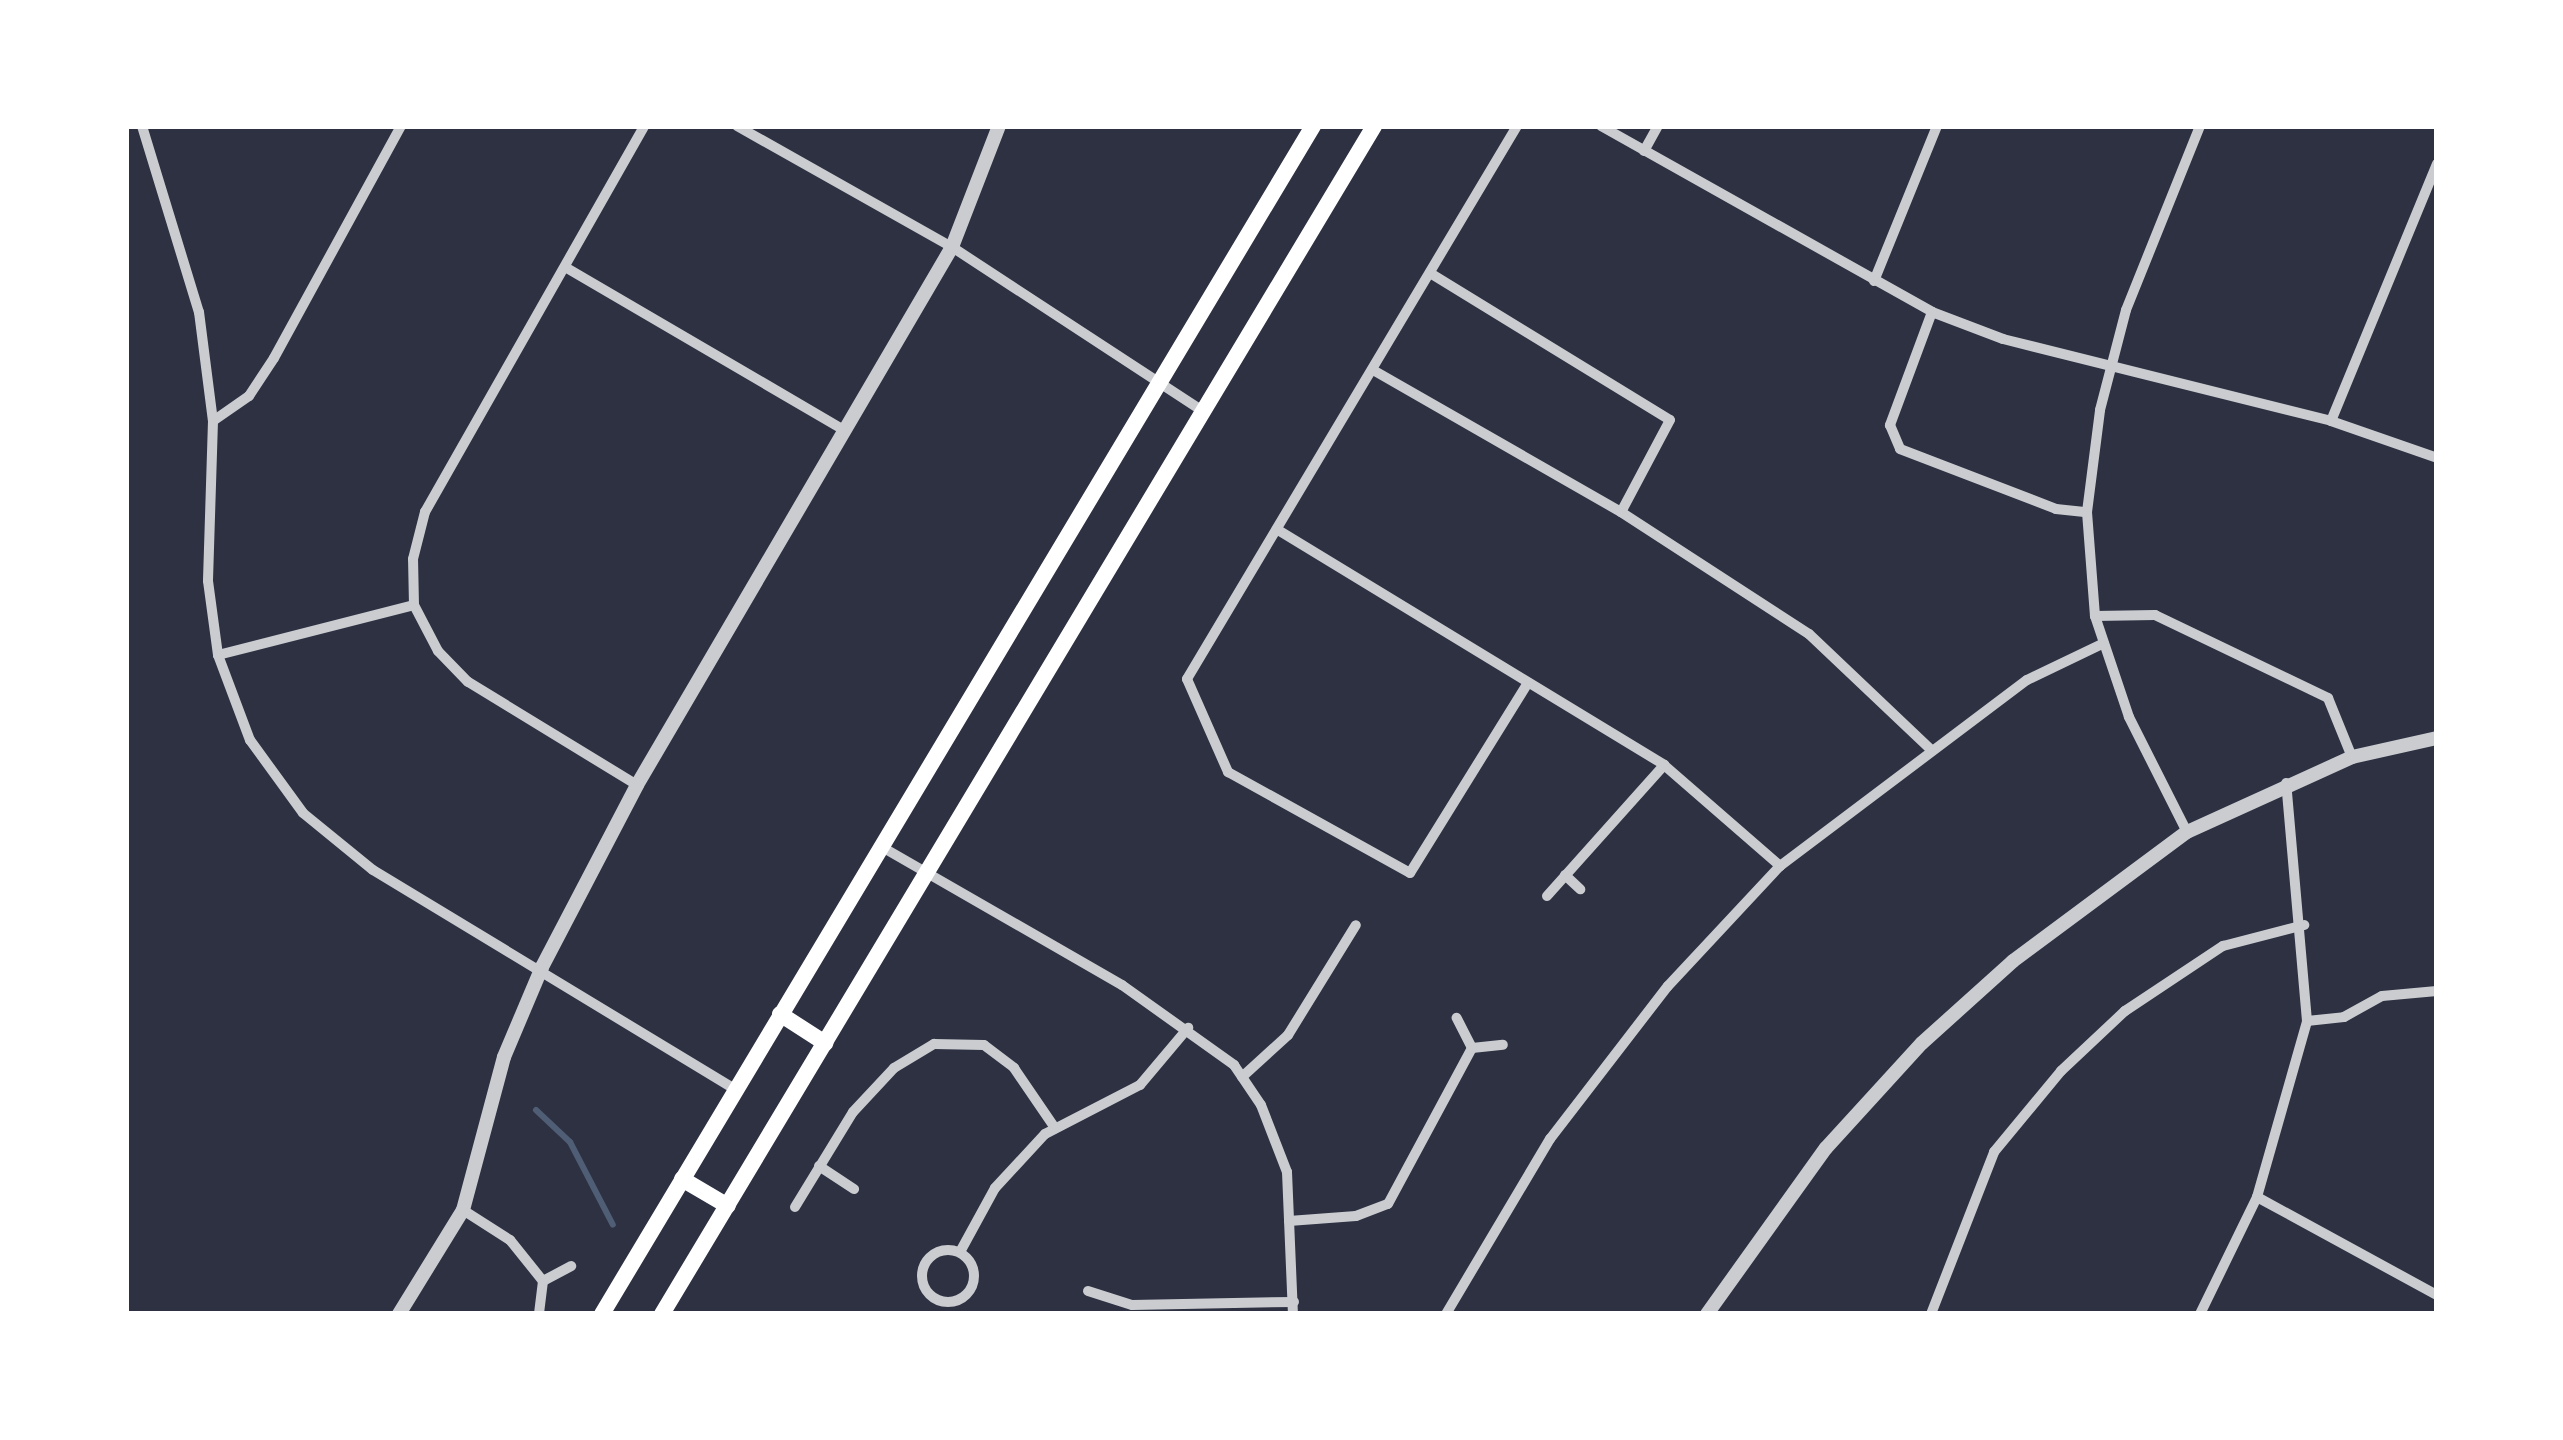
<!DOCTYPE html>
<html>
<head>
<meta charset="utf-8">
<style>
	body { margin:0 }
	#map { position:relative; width:2563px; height:1440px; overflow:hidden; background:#2d3142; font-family:Raleway,sans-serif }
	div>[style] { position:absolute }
	.stream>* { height:6px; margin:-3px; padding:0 3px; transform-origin:3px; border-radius:3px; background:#4f5d75 }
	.minor>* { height:10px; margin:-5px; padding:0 5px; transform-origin:5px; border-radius:5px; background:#caccd0 }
	.minor>.ring { margin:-5px; padding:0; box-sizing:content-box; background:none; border:10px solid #caccd0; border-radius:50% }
	.tertiary>* { height:14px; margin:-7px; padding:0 7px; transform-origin:7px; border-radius:7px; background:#caccd0 }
	.primary>* { height:16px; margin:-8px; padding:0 8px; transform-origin:8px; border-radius:8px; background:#fff }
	span { translate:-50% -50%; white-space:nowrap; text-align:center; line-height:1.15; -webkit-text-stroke:12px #fff; paint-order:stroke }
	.frame { position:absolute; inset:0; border:129px solid #fff; pointer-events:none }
</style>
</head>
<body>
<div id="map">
	<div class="stream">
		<i style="left:536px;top:1110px;width:47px;rotate:43.3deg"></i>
		<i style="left:570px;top:1142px;width:93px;rotate:62.6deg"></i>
	</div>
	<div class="minor">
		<i style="left:142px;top:126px;width:195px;rotate:73deg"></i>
		<i style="left:199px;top:312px;width:110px;rotate:82.7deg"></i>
		<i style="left:213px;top:421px;width:160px;rotate:91.8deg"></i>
		<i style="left:208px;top:581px;width:75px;rotate:82.3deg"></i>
		<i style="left:218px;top:655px;width:91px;rotate:69.4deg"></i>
		<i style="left:250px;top:740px;width:90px;rotate:54deg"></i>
		<i style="left:303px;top:813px;width:90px;rotate:39.2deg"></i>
		<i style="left:373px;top:870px;width:423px;rotate:31.2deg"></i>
		<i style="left:737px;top:126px;width:247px;rotate:29.4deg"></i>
		<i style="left:952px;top:247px;width:300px;rotate:33.2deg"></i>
		<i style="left:1517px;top:126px;width:644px;rotate:120.83deg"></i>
		<i style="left:1187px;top:679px;width:102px;rotate:66.2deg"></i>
		<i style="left:1228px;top:772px;width:208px;rotate:29deg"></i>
		<i style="left:1410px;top:873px;width:224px;rotate:-58.2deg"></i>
		<i style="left:1601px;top:126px;width:380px;rotate:29.3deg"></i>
		<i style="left:1932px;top:312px;width:76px;rotate:20.8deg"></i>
		<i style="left:2003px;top:339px;width:338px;rotate:14deg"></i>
		<i style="left:2331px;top:421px;width:112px;rotate:19.2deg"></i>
		<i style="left:1644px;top:151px;width:29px;rotate:-61deg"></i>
		<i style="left:565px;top:267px;width:323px;rotate:30.3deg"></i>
		<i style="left:1430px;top:273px;width:281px;rotate:31.5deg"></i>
		<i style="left:1670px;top:420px;width:104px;rotate:118deg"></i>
		<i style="left:1874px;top:281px;width:167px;rotate:-67.9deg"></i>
		<i style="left:1932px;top:312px;width:121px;rotate:110.4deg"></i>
		<i style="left:1890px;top:425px;width:26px;rotate:67deg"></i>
		<i style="left:1900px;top:449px;width:167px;rotate:21deg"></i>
		<i style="left:2056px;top:509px;width:31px;rotate:6deg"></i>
		<i style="left:1373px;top:370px;width:286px;rotate:29.8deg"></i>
		<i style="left:1621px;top:512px;width:224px;rotate:33deg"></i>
		<i style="left:1809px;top:634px;width:167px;rotate:43.5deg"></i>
		<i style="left:213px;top:421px;width:44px;rotate:-34.8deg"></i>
		<i style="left:249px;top:396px;width:45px;rotate:-56.7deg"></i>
		<i style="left:274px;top:358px;width:264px;rotate:-61.3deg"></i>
		<i style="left:2331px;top:421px;width:278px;rotate:-67.6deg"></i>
		<i style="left:1278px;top:530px;width:452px;rotate:31.3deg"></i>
		<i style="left:1664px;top:765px;width:154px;rotate:41deg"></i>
		<i style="left:2095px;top:616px;width:60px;rotate:-1deg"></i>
		<i style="left:2155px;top:615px;width:192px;rotate:25.6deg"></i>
		<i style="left:2328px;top:698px;width:64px;rotate:67.9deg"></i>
		<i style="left:218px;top:655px;width:202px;rotate:-14.3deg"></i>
		<i style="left:637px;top:785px;width:198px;rotate:-148.6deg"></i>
		<i style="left:468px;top:682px;width:43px;rotate:-134.1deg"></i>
		<i style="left:438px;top:651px;width:52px;rotate:-117.6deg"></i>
		<i style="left:414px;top:605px;width:46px;rotate:-91.2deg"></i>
		<i style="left:413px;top:559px;width:49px;rotate:-75.7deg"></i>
		<i style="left:425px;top:512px;width:444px;rotate:-60.4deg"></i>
		<i style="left:2187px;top:832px;width:129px;rotate:-116.8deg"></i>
		<i style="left:2129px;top:717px;width:107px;rotate:-108.6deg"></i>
		<i style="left:2095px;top:616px;width:104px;rotate:-94.4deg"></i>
		<i style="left:2087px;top:512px;width:103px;rotate:-82.7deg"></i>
		<i style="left:2100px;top:410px;width:103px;rotate:-75.4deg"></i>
		<i style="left:2126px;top:310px;width:198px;rotate:-68.1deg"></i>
		<i style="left:882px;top:847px;width:277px;rotate:29.9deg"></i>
		<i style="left:1122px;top:985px;width:138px;rotate:35.5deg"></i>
		<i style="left:1234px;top:1065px;width:48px;rotate:56deg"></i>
		<i style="left:1261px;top:1105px;width:72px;rotate:68.8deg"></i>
		<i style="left:1287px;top:1172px;width:142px;rotate:87.6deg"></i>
		<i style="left:1565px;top:875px;width:21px;rotate:43deg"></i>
		<i style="left:1547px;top:896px;width:176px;rotate:-48.2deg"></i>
		<i style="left:2307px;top:1021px;width:37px;rotate:-6deg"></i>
		<i style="left:2344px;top:1017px;width:43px;rotate:-28.9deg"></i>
		<i style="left:2382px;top:996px;width:55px;rotate:-5.2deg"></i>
		<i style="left:1472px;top:1048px;width:31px;rotate:-6deg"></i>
		<i style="left:1242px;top:1077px;width:62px;rotate:-42.4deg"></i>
		<i style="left:1288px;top:1035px;width:129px;rotate:-58.3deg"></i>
		<i style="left:819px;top:1166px;width:42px;rotate:33.3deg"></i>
		<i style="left:2257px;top:1197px;width:205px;rotate:28.6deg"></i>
		<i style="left:795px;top:1207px;width:111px;rotate:-58.6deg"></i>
		<i style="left:853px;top:1112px;width:60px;rotate:-47deg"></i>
		<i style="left:894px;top:1068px;width:47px;rotate:-31deg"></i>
		<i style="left:934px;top:1044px;width:50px;rotate:1.1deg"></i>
		<i style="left:984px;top:1045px;width:38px;rotate:37deg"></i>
		<i style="left:1014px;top:1068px;width:73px;rotate:55.7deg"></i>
		<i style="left:463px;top:1210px;width:56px;rotate:32.6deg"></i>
		<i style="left:510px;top:1240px;width:53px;rotate:51.2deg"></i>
		<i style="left:543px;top:1281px;width:33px;rotate:97deg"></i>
		<i style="left:1289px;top:1221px;width:67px;rotate:-4.3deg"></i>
		<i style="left:1356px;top:1216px;width:34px;rotate:-21deg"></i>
		<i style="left:1388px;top:1204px;width:177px;rotate:-61.7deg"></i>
		<i style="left:1472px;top:1048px;width:34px;rotate:-117deg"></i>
		<i class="ring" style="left:922px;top:1250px;width:42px;height:42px"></i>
		<i style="left:960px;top:1252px;width:73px;rotate:-61.3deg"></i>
		<i style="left:995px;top:1188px;width:74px;rotate:-47.2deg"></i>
		<i style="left:1045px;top:1134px;width:107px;rotate:-27.3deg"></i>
		<i style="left:1140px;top:1085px;width:75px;rotate:-49.9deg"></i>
		<i style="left:543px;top:1281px;width:32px;rotate:-28deg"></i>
		<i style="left:1088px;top:1291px;width:46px;rotate:17.7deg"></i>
		<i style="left:1132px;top:1305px;width:162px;rotate:-1.1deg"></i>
		<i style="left:1446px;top:1314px;width:204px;rotate:-59.3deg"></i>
		<i style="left:1550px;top:1139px;width:193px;rotate:-52.4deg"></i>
		<i style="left:1668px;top:986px;width:164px;rotate:-47deg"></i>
		<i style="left:1780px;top:866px;width:309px;rotate:-37deg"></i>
		<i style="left:2027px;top:680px;width:85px;rotate:-25.7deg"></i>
		<i style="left:1931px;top:1314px;width:174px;rotate:-68.7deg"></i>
		<i style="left:1994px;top:1152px;width:105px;rotate:-50.4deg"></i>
		<i style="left:2061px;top:1071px;width:88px;rotate:-43.2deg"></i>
		<i style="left:2125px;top:1011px;width:118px;rotate:-33.6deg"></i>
		<i style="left:2223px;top:946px;width:84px;rotate:-14.5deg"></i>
		<i style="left:2200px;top:1314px;width:130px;rotate:-64deg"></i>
		<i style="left:2257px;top:1197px;width:183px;rotate:-74.1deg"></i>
		<i style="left:2307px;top:1021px;width:239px;rotate:-95deg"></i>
	</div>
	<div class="tertiary">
		<i style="left:399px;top:1314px;width:122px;rotate:-58.4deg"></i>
		<i style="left:463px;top:1210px;width:158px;rotate:-75deg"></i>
		<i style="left:504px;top:1057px;width:98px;rotate:-67.1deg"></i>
		<i style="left:542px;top:967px;width:205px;rotate:-62.4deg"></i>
		<i style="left:637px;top:785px;width:623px;rotate:-59.65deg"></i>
		<i style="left:952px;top:247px;width:130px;rotate:-68.8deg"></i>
		<i style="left:1707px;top:1314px;width:204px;rotate:-54.4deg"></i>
		<i style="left:1826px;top:1148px;width:142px;rotate:-47.6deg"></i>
		<i style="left:1922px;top:1043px;width:122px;rotate:-42deg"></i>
		<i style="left:2013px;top:961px;width:217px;rotate:-36.6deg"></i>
		<i style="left:2187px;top:832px;width:181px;rotate:-24.4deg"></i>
		<i style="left:2352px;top:757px;width:87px;rotate:-12.6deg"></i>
	</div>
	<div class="primary">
		<i style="left:780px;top:1014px;width:54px;rotate:32.8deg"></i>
		<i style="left:682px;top:1179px;width:53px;rotate:30.4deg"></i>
		<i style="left:602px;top:1314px;width:1385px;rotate:-59.1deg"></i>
		<i style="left:662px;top:1314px;width:1385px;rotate:-59.06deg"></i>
	</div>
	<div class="frame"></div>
</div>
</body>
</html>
